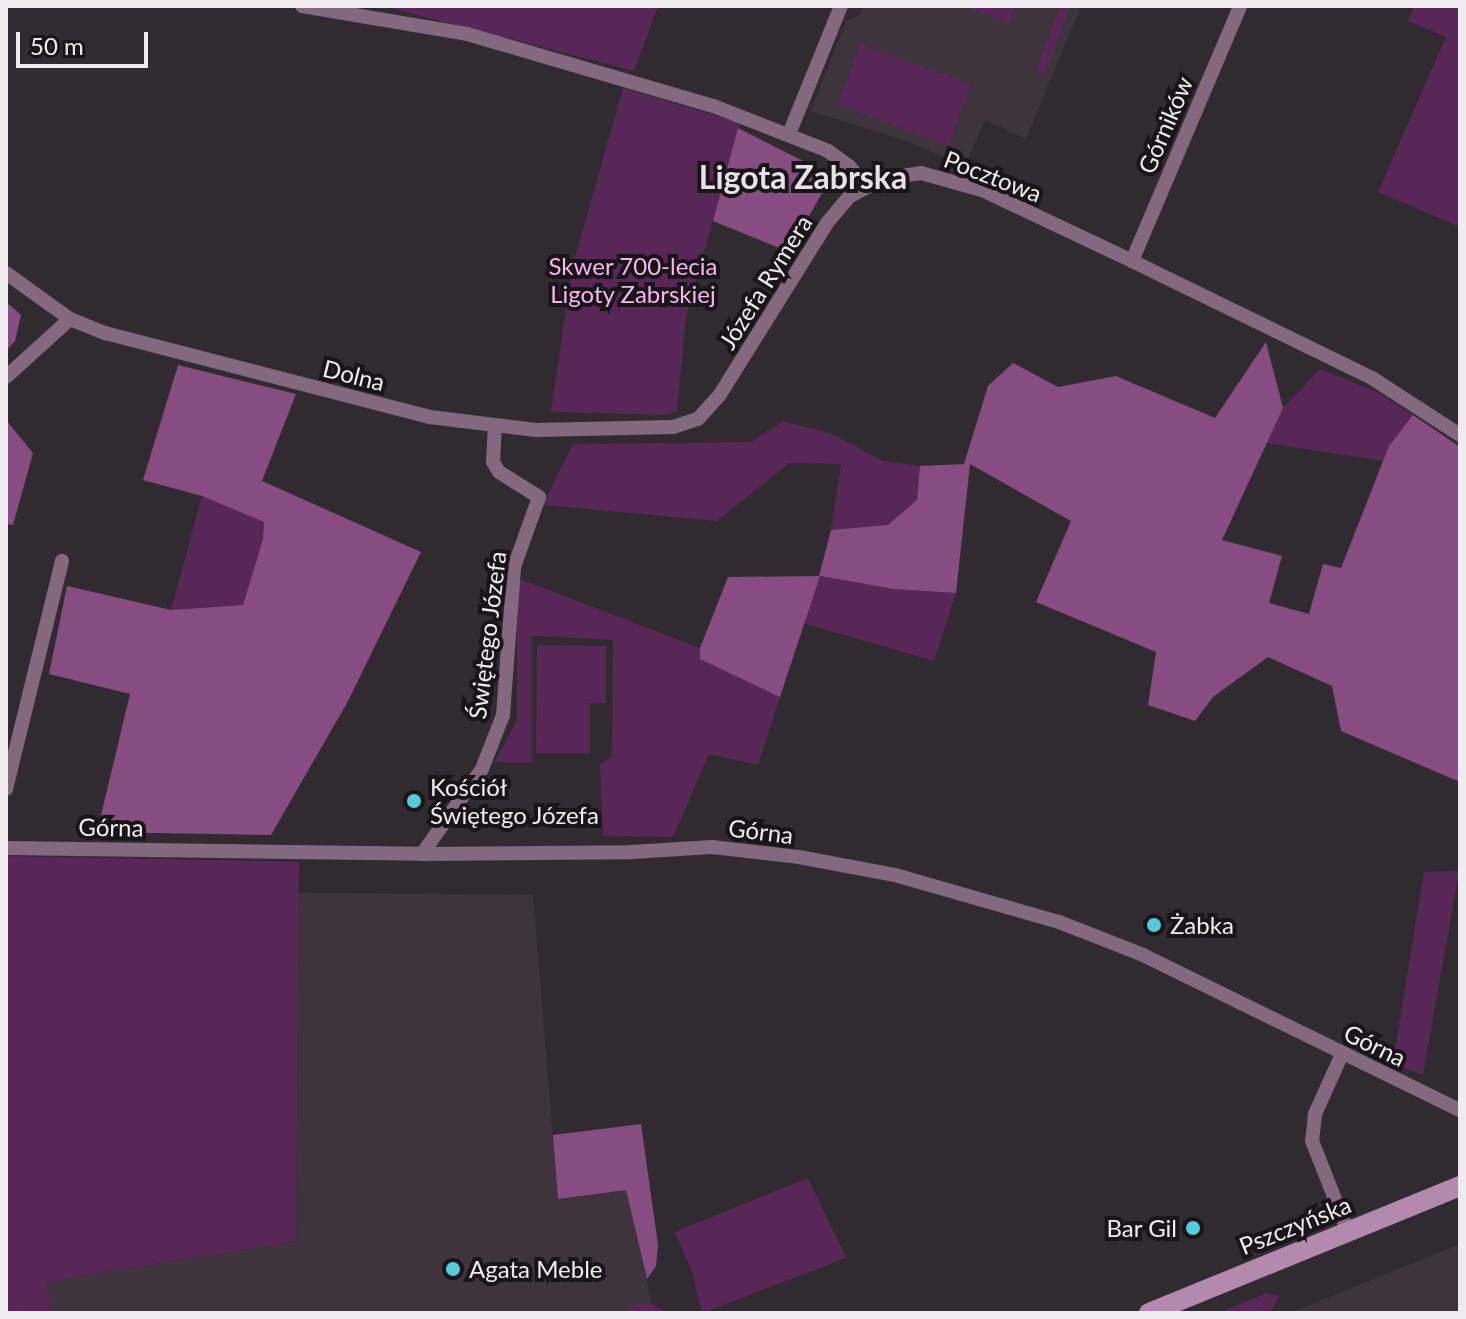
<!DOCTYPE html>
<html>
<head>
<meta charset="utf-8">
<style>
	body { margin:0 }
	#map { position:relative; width:1466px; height:1319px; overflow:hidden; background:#322a31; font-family:Lato,sans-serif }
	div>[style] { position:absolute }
	.built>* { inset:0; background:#3f333e }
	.green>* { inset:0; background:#592757 }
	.forest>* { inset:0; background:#874d83 }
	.minor>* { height:14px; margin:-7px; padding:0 7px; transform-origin:7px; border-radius:7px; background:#836880 }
	.secondary>* { height:20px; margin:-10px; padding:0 10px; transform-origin:10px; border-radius:10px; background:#b389af }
	.dots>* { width:22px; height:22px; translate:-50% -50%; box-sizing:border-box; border:4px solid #181417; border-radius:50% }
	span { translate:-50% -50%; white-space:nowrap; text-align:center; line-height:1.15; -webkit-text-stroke:8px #181417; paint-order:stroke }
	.street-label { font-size:24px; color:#f0ebef }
	.park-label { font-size:24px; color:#f7b4f1 }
	.poi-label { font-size:24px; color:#f0ebef }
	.left { translate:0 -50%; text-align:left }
	.right { translate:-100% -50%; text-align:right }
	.district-label { font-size:32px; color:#eae0e9; font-weight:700 }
	.frame { position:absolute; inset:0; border:8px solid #f0ebef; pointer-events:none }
	.scale { position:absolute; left:16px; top:32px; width:132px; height:36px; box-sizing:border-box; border:4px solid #f0ebef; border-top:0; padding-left:10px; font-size:24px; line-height:28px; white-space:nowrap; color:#f0ebef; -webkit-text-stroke:6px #181417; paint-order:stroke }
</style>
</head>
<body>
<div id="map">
	<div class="built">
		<i style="clip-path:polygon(863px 6px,1081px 6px,1026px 139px,985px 120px,965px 166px,909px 142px,811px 111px,846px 21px,860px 15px)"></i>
		<i style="clip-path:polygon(299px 893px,533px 895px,558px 1198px,626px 1190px,654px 1313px,52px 1313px,45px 1282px,296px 1241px)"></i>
		<i style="clip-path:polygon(1460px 1244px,1460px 1313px,1290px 1313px)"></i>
	</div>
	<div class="green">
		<i style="clip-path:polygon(383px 6px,658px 6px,634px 71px)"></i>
		<i style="clip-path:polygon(973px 6px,1015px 6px,1009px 23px,972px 10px)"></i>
		<i style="clip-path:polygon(1060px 6px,1070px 6px,1045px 74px,1036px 71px)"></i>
		<i style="clip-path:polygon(1414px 6px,1460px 6px,1460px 227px,1378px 192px,1446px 37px,1408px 21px)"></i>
		<i style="clip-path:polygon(860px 44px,971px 84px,949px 145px,838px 105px)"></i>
		<i style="clip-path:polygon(623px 88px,740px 123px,686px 317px,677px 411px,665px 415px,551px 412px,572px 268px)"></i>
		<i style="clip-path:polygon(1320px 369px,1379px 393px,1413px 415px,1384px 461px,1267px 443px,1283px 408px)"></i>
		<i style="clip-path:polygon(783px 421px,832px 434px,883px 461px,920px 466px,917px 500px,888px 525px,831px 530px,841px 464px,789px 463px,717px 521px,543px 505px,573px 444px,751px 442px)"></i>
		<i style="clip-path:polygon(202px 496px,264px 522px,263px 539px,243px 605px,171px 610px)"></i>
		<i style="clip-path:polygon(819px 576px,894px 589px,956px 593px,934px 661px,803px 623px)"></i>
		<i style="clip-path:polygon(517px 578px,700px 648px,700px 659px,780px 697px,758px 765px,709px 754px,673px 837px,603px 836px,600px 765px,612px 756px,613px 640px,532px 636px,532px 763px,495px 762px,517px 720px)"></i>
		<i style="clip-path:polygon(537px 645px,606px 646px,606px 703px,590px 703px,590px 753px,536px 753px)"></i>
		<i style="clip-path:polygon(6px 856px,299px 862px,296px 1241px,46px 1282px,52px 1313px,6px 1313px)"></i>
		<i style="clip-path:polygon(1459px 871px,1459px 872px,1423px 1075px,1393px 1063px,1424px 872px)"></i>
		<i style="clip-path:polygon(808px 1178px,846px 1258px,702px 1313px,692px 1272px,675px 1232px)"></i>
		<i style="clip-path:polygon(1266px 1293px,1279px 1296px,1270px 1313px,1219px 1313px)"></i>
		<i style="clip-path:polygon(640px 1302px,654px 1305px,667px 1313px,625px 1313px)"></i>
	</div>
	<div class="forest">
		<i style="clip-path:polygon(738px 128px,803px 161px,816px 174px,822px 193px,789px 252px,713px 221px)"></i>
		<i style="clip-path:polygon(6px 302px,21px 315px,15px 341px,6px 351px)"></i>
		<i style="clip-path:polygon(1266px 342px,1283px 408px,1222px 540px,1282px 556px,1269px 603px,1309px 614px,1323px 564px,1341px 568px,1389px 446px,1413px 415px,1460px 447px,1460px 782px,1341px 731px,1332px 686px,1268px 657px,1213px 697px,1195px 721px,1148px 705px,1156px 652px,1036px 602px,1071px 521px,970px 464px,956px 593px,894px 589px,820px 576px,780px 697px,700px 659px,700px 648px,728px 577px,819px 576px,831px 530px,888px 525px,917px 500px,920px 466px,964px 464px,988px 386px,1013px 363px,1058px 387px,1116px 376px,1215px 418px)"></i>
		<i style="clip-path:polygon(178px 365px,296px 394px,262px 481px,421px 552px,347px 703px,271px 835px,97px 832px,130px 694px,49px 674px,67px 586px,171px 610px,243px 605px,263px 539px,264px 522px,202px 496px,143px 480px)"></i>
		<i style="clip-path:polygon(6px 420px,33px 453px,13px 525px,6px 524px)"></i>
		<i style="clip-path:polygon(641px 1124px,658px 1245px,656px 1266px,647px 1279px,626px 1190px,558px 1199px,553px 1135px)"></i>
	</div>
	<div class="minor">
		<i style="left:302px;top:6px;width:167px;rotate:9.6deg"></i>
		<i style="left:467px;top:34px;width:259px;rotate:16.3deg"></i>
		<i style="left:716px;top:107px;width:120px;rotate:21.4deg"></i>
		<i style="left:828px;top:151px;width:26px;rotate:36deg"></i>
		<i style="left:849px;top:166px;width:26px;rotate:51deg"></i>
		<i style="left:789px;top:134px;width:138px;rotate:-67.9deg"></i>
		<i style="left:1132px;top:261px;width:277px;rotate:-67deg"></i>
		<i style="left:6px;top:273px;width:79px;rotate:35.7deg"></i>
		<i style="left:70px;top:319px;width:38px;rotate:22deg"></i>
		<i style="left:105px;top:333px;width:336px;rotate:14.5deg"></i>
		<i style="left:430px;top:417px;width:107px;rotate:7deg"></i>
		<i style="left:536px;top:430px;width:137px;rotate:-1.3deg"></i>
		<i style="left:673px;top:427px;width:26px;rotate:-18deg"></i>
		<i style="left:698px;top:419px;width:31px;rotate:-48deg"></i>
		<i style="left:719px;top:396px;width:204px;rotate:-58deg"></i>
		<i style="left:827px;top:223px;width:34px;rotate:-50deg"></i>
		<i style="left:849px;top:197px;width:37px;rotate:-29deg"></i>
		<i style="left:881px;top:179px;width:40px;rotate:-8.5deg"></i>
		<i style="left:921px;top:173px;width:63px;rotate:15.6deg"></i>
		<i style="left:982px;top:190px;width:166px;rotate:25.3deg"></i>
		<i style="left:1132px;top:261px;width:267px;rotate:26deg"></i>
		<i style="left:1372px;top:378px;width:105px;rotate:32.9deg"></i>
		<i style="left:6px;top:377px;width:86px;rotate:-42.2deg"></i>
		<i style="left:6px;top:789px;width:235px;rotate:-76.2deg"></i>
		<i style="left:6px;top:848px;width:416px;rotate:0.8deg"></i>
		<i style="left:422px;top:854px;width:210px;rotate:-0.5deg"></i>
		<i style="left:632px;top:852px;width:80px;rotate:-3.6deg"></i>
		<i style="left:712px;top:847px;width:88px;rotate:6.6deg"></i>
		<i style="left:799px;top:857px;width:98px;rotate:10.6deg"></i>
		<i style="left:895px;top:875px;width:171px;rotate:16deg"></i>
		<i style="left:1059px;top:922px;width:90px;rotate:21.4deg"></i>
		<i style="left:1143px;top:955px;width:353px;rotate:26.1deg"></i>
		<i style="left:422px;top:854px;width:104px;rotate:-54.8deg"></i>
		<i style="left:482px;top:769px;width:58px;rotate:-68.7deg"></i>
		<i style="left:503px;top:715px;width:148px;rotate:-85.7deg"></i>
		<i style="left:514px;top:567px;width:74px;rotate:-70.3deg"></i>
		<i style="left:539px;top:497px;width:47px;rotate:-148deg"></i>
		<i style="left:499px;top:472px;width:12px;rotate:-121deg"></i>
		<i style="left:493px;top:462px;width:35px;rotate:-87deg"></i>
		<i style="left:1342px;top:1054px;width:66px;rotate:114.2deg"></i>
		<i style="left:1315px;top:1114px;width:27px;rotate:96deg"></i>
		<i style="left:1312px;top:1141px;width:98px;rotate:68.4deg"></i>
	</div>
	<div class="secondary">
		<i style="left:1149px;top:1313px;width:336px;rotate:-22.2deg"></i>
	</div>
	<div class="dots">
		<i style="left:414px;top:801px;background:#53cbdb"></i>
		<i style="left:1154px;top:925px;background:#53cbdb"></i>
		<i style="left:1193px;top:1228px;background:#53cbdb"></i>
		<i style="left:453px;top:1269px;background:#53cbdb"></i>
	</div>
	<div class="street-label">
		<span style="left:1165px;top:125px;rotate:-67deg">Górników</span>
		<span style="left:993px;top:176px;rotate:21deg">Pocztowa</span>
		<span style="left:765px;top:282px;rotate:-58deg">Józefa Rymera</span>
		<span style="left:354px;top:375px;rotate:14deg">Dolna</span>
		<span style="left:487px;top:635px;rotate:-83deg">Świętego Józefa</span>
		<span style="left:111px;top:827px;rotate:1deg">Górna</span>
		<span style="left:761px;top:831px;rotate:7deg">Górna</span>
		<span style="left:1375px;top:1045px;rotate:26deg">Górna</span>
		<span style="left:1295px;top:1225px;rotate:-22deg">Pszczyńska</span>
	</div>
	<div class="park-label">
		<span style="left:633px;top:280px">Skwer 700-lecia<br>Ligoty Zabrskiej</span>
	</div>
	<div class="poi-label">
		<span class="left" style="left:430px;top:801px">Kościół<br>Świętego Józefa</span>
		<span class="left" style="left:1170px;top:925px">Żabka</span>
		<span class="right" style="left:1177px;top:1228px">Bar Gil</span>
		<span class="left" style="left:469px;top:1269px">Agata Meble</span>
	</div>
	<div class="district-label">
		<span style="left:803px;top:177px">Ligota Zabrska</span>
	</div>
	<div class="frame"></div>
	<div class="scale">50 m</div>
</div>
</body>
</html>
